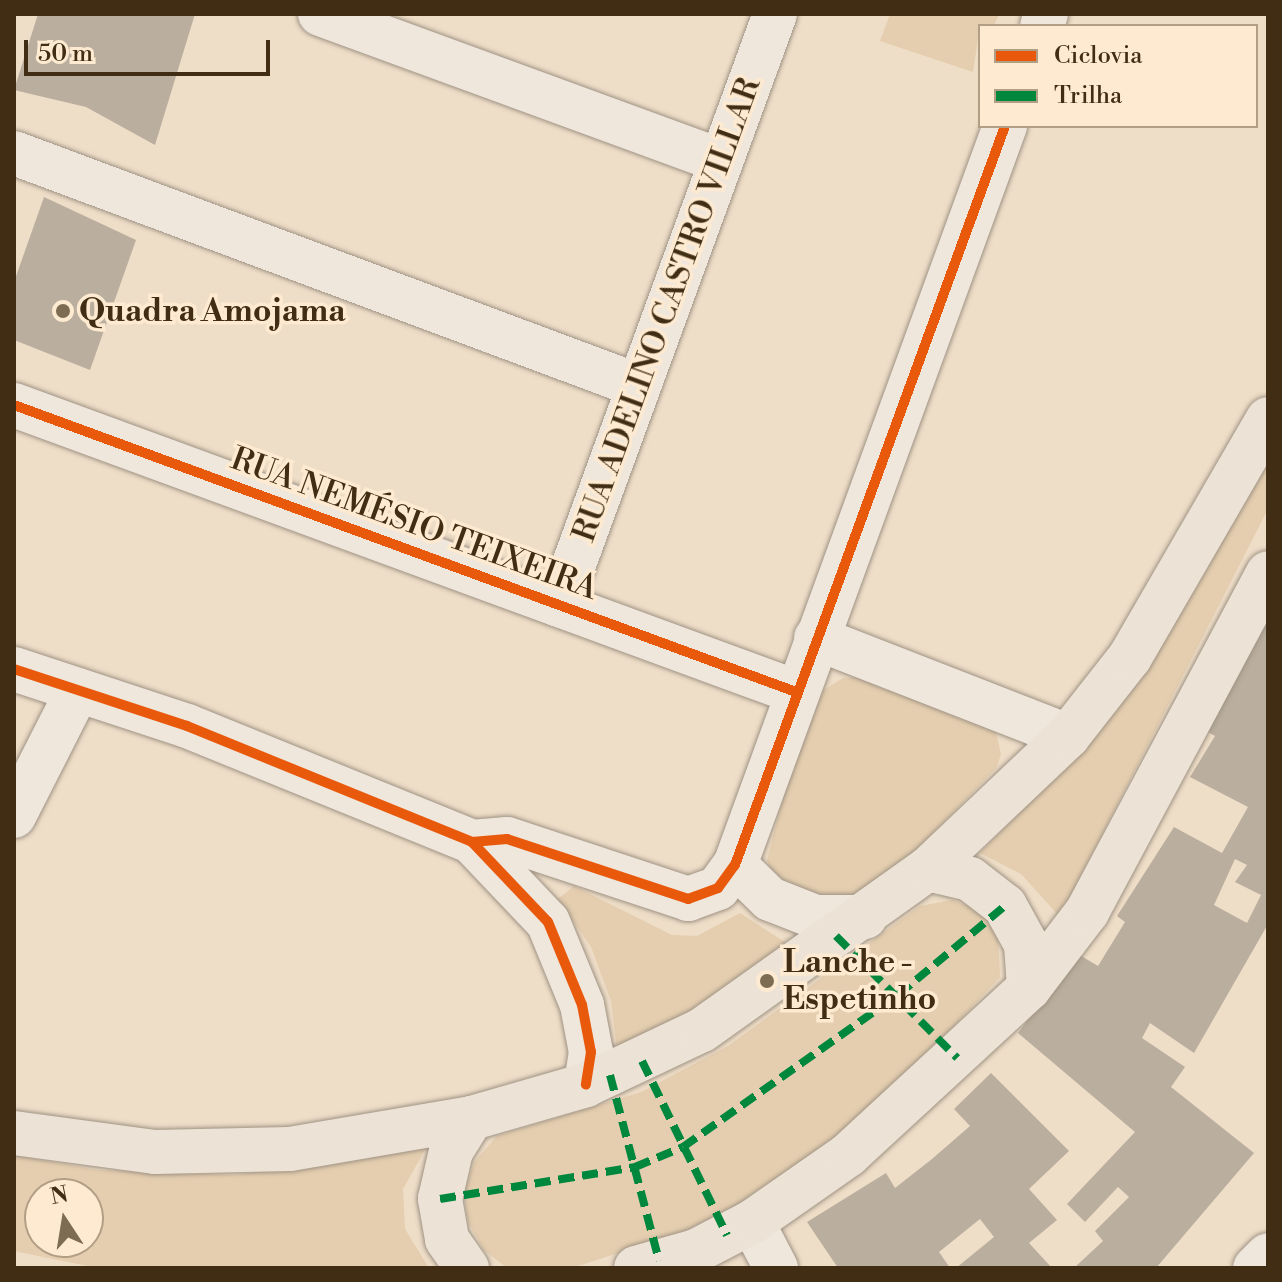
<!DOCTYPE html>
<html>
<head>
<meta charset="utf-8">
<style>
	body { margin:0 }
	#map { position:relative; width:1282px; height:1282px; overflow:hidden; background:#eeddc7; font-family:"Libre Bodoni",serif }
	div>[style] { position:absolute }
	.green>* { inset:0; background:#e5ceaf }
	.building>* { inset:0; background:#baae9e }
	.roads { filter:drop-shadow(0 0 2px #9f9384) drop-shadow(0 0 2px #9f9384) }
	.minor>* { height:44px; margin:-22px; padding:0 22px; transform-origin:22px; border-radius:22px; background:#efe6dc }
	.major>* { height:44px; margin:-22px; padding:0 22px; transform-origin:22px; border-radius:22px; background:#ece3d6 }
	.quiet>* { height:8px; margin-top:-4px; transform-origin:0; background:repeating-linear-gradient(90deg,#00873e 0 16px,transparent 0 24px) }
	.cycleway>* { height:10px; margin:-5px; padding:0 5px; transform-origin:5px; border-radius:5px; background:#e8590c }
	.dots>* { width:22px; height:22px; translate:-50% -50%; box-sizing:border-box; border:4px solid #feead1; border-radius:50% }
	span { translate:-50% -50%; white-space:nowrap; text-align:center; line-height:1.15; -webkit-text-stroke:7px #feead1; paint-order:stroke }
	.street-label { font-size:32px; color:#402d13 }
	.poi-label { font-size:32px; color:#402d13; font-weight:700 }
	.left { translate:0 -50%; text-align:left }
	.frame { position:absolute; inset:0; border:16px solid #402d13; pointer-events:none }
	.legend { position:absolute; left:978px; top:24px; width:280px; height:104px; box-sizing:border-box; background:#feead1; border:2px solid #b29e85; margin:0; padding:10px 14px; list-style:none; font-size:24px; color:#402d13 }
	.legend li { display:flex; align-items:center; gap:16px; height:40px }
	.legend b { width:40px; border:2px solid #b29e85 }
	.north { position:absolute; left:24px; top:1178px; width:80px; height:80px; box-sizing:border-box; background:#feead1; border:2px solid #b29e85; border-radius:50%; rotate:348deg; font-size:22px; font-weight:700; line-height:32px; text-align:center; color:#402d13 }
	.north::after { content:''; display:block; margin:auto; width:28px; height:36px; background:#7d6b52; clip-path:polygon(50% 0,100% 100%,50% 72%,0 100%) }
	.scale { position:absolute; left:24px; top:40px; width:246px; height:36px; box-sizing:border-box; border:4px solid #402d13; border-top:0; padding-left:10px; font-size:24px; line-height:28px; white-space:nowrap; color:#402d13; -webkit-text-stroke:6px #feead1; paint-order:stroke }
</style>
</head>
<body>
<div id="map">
	<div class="green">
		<i style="clip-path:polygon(890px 14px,999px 14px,994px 26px,980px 26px,973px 72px,880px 41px)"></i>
		<i style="clip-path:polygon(1268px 448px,1268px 509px,1060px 917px,1021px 874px,980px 853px,1080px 750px)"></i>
		<i style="clip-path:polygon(864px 677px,995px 729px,1001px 754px,997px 767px,879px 889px,845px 909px,774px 879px,767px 860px,808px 700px,843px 678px)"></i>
		<i style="clip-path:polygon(574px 886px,672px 935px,697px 936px,740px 913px,800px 952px,618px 1058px,611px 1001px,591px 947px,558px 899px)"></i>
		<i style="clip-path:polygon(952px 900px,980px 910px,998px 938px,1000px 977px,883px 1102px,743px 1203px,686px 1231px,572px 1268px,507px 1268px,484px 1250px,468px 1222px,464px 1193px,474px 1162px,497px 1136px,641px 1092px,728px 1046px,920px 906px)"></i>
		<i style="clip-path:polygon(evenodd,426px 1148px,403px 1189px,405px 1229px,429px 1268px,97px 1268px,14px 1251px,14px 1155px,97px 1170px,235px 1175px,426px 1148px,40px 1194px,88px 1194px,88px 1242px,40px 1242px,40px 1194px)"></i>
	</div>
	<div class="building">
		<i style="clip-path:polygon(38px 14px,195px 14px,155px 145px,86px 107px,14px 90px)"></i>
		<i style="clip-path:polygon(44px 197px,136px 240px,90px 370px,14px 340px,14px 282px)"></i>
		<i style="clip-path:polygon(evenodd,1268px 607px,1268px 924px,1194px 1053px,1150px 1023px,1142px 1038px,1185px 1067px,1171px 1087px,1254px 1153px,1156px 1268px,1074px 1268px,1103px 1241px,1095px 1231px,1129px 1197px,1118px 1187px,1085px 1222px,1067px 1204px,1135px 1132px,1018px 1033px,1078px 954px,1098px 966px,1125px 922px,1117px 916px,1174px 827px,1222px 853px,1248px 807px,1190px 777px,1215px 736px,1199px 727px,1268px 607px,1235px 859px,1247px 865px,1235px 882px,1261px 895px,1247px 923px,1214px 905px,1235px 859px)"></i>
		<i style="clip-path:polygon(991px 1073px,1069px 1151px,1029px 1189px,1057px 1220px,1029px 1243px,1052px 1268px,956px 1268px,994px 1237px,980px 1219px,939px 1252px,950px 1268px,838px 1268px,807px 1222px,886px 1173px,895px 1188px,932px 1159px,970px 1126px,954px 1109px)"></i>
	</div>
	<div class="roads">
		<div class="minor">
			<i style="left:320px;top:14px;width:427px;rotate:20.1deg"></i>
			<i style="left:1042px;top:26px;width:13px;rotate:-72deg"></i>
			<i style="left:14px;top:153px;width:667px;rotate:20.45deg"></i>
			<i style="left:14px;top:405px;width:833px;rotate:20.15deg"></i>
			<i style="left:559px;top:605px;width:629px;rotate:-69.92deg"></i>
			<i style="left:816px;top:638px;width:270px;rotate:21.3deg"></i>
			<i style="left:14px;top:669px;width:182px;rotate:18.2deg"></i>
			<i style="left:187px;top:726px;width:308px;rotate:22.1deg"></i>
			<i style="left:472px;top:842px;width:110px;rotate:46.5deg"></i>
			<i style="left:548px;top:922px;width:90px;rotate:67.7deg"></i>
			<i style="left:582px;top:1005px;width:48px;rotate:79.2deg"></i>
			<i style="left:591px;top:1052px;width:33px;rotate:99deg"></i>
			<i style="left:14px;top:816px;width:141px;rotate:-63.1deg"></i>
			<i style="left:472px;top:842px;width:35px;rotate:-5deg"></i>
			<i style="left:507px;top:839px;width:191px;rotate:18.3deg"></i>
			<i style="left:688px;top:899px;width:32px;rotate:-20deg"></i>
			<i style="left:718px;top:888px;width:29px;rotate:-54deg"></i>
			<i style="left:735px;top:865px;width:787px;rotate:-69.93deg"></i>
			<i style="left:735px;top:865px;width:49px;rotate:44.2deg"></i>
			<i style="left:770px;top:899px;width:49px;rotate:21.4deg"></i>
			<i style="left:816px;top:917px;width:49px"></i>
			<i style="left:752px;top:1222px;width:52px;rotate:62.4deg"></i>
			<i style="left:1255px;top:1268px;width:18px;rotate:-45deg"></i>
		</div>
		<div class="major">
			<i style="left:928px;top:869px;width:43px;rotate:13.4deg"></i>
			<i style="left:970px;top:879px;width:44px;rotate:37.6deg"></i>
			<i style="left:1005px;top:906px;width:43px;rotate:61.1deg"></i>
			<i style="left:1026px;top:944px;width:44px;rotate:86.1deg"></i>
			<i style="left:14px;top:1133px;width:142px;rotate:7.7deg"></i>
			<i style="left:155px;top:1152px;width:135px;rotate:-1.3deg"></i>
			<i style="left:290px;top:1149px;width:185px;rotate:-9.7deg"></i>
			<i style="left:472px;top:1118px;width:119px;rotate:-16.1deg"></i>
			<i style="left:586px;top:1085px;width:128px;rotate:-25.4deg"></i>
			<i style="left:702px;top:1030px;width:277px;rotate:-35.5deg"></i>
			<i style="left:928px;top:869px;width:193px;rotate:-43.5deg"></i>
			<i style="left:1068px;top:736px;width:100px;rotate:-51.9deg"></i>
			<i style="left:1130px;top:657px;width:275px;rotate:-59.9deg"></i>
			<i style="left:467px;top:1268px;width:35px;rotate:-125deg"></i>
			<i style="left:447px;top:1239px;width:41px;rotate:-99.9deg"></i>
			<i style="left:440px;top:1199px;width:49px;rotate:-77.1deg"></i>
			<i style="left:451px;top:1151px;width:39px;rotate:-58deg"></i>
			<i style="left:636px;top:1268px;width:62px;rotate:-15.8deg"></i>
			<i style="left:696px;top:1251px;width:63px;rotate:-27.4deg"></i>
			<i style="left:752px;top:1222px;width:117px;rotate:-34.9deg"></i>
			<i style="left:848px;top:1155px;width:246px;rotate:-42.7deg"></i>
			<i style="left:1029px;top:988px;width:96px;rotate:-52.7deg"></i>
			<i style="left:1087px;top:912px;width:384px;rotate:-61.9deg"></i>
		</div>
	</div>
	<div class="quiet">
		<i style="left:836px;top:936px;width:172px;rotate:45.2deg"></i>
		<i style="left:642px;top:1061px;width:194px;rotate:64deg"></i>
		<i style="left:610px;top:1075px;width:192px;rotate:75.2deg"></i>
		<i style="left:440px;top:1199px;width:198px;rotate:-9.3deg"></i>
		<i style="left:635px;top:1167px;width:52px;rotate:-22.6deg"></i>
		<i style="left:683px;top:1147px;width:263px;rotate:-35.3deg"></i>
		<i style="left:898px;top:995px;width:139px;rotate:-39.8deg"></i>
	</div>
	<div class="cycleway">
		<i style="left:14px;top:405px;width:833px;rotate:20.15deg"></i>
		<i style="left:14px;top:669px;width:182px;rotate:18.2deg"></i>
		<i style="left:187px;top:726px;width:308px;rotate:22.1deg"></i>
		<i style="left:472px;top:842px;width:110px;rotate:46.5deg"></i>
		<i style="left:548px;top:922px;width:90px;rotate:67.7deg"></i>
		<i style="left:582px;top:1005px;width:48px;rotate:79.2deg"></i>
		<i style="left:591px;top:1052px;width:33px;rotate:99deg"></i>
		<i style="left:472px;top:842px;width:35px;rotate:-5deg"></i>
		<i style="left:507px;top:839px;width:191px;rotate:18.3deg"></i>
		<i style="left:688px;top:899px;width:32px;rotate:-20deg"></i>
		<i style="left:718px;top:888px;width:29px;rotate:-54deg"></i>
		<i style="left:735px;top:865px;width:787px;rotate:-69.93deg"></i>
	</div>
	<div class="dots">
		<i style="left:63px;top:311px;background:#7d6b52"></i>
		<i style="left:767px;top:981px;background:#7d6b52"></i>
	</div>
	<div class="street-label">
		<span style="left:667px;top:310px;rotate:-70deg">RUA ADELINO CASTRO VILLAR</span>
		<span style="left:414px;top:524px;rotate:20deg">RUA NEMÉSIO TEIXEIRA</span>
	</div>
	<div class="poi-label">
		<span class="left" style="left:79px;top:311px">Quadra Amojama</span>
		<span class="left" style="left:783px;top:981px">Lanche -<br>Espetinho</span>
	</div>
	<div class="frame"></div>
	<ul class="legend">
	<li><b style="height:10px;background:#e8590c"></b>Ciclovia</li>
	<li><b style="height:10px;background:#00873e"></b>Trilha</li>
	</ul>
	<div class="north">N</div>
	<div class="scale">50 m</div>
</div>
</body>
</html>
